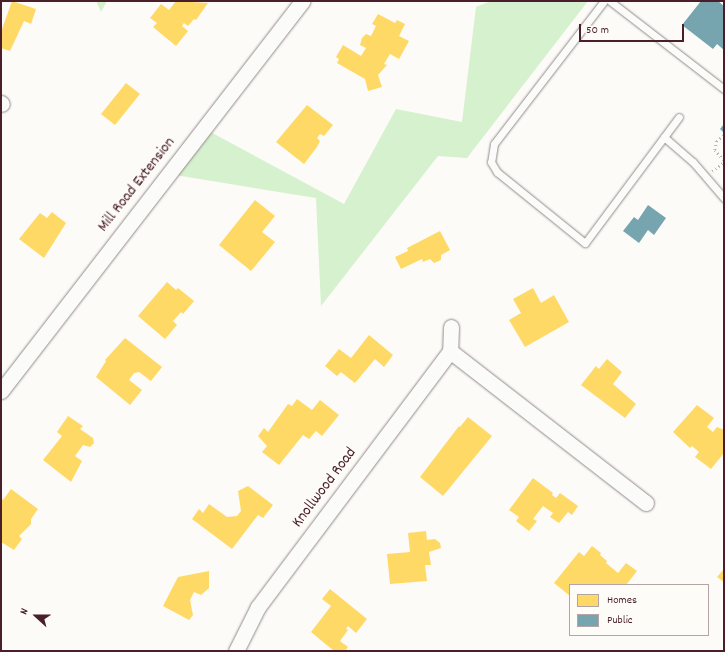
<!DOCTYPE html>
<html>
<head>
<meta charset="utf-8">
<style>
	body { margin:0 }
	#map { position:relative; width:725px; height:652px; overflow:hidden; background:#fcfbf8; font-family:Dekko,sans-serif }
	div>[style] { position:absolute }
	.green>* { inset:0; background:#d6f1cd }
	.homes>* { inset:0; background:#ffd966 }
	.public>* { inset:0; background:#76a5af }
	.path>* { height:2.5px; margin-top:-1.25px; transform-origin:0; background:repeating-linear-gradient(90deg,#bbb6b6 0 1px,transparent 0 4px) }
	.roads { filter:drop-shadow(0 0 1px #928a8b) drop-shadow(0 0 1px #928a8b) }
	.service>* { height:7px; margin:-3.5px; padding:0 3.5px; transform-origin:3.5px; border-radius:3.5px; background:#fbfbf9 }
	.minor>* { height:15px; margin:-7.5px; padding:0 7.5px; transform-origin:7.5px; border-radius:7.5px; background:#fbfbf9 }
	span { translate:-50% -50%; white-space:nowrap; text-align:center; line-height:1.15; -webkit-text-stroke:4px #fdfcf7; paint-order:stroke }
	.street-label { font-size:16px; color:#4a1f2b }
	.frame { position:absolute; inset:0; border:2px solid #4a1f2b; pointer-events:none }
	.legend { position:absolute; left:569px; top:584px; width:140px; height:52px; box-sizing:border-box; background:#fdfcf7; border:1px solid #b5a4a5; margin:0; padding:5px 7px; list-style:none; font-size:12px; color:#4a1f2b }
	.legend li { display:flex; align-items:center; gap:8px; height:20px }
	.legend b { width:20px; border:1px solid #b5a4a5 }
	.north { position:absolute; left:16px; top:596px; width:40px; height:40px; -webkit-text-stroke:3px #fdfcf7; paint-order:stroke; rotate:291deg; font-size:11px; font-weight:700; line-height:16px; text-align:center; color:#4a1f2b }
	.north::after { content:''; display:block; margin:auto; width:14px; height:18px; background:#4a1f2b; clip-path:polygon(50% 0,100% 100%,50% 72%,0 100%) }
	.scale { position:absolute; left:579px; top:24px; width:105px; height:18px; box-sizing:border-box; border:2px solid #4a1f2b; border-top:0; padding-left:5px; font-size:12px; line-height:14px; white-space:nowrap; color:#4a1f2b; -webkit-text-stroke:3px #fdfcf7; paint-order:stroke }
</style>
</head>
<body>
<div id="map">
	<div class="green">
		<i style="clip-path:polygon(96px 1px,107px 1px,101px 12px)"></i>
		<i style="clip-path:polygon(491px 1px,588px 1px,467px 158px,438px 156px,321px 306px,316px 198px,169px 174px,203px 128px,344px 204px,396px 109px,462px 122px,476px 7px)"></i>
	</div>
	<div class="homes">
		<i style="clip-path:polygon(12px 1px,36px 9px,31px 24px,24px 21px,10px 51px,1px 48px,1px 32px)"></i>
		<i style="clip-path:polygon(176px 1px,208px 3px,196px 20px,194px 19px,188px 26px,184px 23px,182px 26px,188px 31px,176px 46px,153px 27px,157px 23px,150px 18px,161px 4px,169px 10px)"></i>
		<i style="clip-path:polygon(378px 14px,395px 23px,397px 20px,405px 24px,399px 36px,409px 41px,399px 59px,390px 54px,384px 64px,387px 65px,378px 75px,382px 87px,368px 91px,365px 79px,337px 63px,339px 59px,336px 57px,343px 45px,361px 56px,366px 48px,360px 45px,362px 38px,366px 34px,371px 36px,376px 26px,372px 24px)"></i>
		<i style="clip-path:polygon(126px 83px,140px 94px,115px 125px,101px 114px)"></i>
		<i style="clip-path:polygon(307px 105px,333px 125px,324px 136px,320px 134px,317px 138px,320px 141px,317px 147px,304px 164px,276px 142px)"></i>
		<i style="clip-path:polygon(255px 200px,275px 216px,262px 232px,275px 242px,251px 271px,219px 245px)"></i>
		<i style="clip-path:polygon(52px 212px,66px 223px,44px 258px,19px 239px,40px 213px,47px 218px)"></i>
		<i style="clip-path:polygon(440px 231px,450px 250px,441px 255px,441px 260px,434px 263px,430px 259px,423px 262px,422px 259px,401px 269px,395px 257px,408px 251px,407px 248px)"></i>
		<i style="clip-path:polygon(167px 282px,176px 290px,178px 288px,194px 301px,183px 314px,181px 312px,173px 321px,177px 325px,165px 339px,138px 316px)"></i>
		<i style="clip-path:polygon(533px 288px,541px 303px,554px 295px,569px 322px,525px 347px,509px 320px,521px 313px,513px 299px)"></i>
		<i style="clip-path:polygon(369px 335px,393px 355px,384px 367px,375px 359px,355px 383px,341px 372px,337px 376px,325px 366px,339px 349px,351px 358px)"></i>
		<i style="clip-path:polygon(125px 338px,162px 367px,151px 381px,139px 372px,134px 373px,129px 380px,142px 390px,130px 405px,96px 377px,106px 361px,105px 360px)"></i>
		<i style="clip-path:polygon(607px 359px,622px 372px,613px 384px,636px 404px,625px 418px,581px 385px,596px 366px,599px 369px)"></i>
		<i style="clip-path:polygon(297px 399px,312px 410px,320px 400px,339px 415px,322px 436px,316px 431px,309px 439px,303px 435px,279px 465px,262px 452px,267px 446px,258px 436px,264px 428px,268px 432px,288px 404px,292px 406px)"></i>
		<i style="clip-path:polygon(697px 405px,714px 418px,707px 427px,713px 432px,717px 427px,724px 430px,724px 453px,711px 469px,695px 457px,699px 452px,692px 446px,690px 448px,673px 432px)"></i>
		<i style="clip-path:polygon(68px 416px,83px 426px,80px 429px,93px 438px,94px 443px,90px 447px,83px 445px,75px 456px,82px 461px,71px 482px,43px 460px,62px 436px,57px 432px)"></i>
		<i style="clip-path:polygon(468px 417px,492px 436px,443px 496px,420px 477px,459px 426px,460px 427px)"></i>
		<i style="clip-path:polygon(533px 478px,553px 493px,552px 495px,556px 498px,560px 493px,578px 506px,572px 515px,568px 512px,559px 523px,550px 517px,553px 513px,543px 506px,533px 519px,537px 521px,529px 531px,516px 521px,519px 517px,509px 510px)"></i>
		<i style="clip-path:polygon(248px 486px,273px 505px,263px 518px,258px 515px,232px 549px,192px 519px,199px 509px,203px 513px,209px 504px,227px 517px,237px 516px,241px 511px,238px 491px)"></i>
		<i style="clip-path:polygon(11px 489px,38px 509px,31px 519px,31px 524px,19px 536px,22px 539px,14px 550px,1px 542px,1px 498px,3px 500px)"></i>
		<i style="clip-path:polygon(426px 531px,427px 540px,435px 539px,440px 543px,441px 548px,429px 552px,431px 565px,425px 565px,427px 581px,390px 584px,387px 554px,410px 552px,408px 533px)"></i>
		<i style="clip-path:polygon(592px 546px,601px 553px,600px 555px,607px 561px,606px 563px,618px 573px,626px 563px,637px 571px,626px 585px,570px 585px,570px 596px,554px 583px,579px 552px,584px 556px)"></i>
		<i style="clip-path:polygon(724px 569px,724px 582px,717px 577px)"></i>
		<i style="clip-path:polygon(209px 571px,209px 588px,201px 595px,194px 592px,190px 600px,193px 615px,189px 620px,163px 606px,178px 577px)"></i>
		<i style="clip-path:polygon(330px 589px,367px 619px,356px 633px,348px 626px,346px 629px,348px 630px,340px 641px,348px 647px,345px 651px,334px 651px,311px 632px,331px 606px,322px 599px)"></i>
	</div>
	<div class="public">
		<i style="clip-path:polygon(701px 1px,718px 1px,724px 6px,724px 50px,717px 44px,713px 49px,682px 25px)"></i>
		<i style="clip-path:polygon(724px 124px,724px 133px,720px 129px)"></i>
		<i style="clip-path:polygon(648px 205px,666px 218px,654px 235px,648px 230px,639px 243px,623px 231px,634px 217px,638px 220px)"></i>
	</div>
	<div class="path">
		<i style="left:724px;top:136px;width:9px;rotate:144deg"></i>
		<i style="left:717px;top:141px;width:9px;rotate:103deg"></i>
		<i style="left:715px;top:150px;width:13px;rotate:48deg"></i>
		<i style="left:712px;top:171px;width:15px;rotate:-37deg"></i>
	</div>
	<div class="roads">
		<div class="service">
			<i style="left:604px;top:1px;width:180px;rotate:127.6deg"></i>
			<i style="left:494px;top:144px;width:18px;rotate:99deg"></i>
			<i style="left:491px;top:162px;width:12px;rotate:59deg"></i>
			<i style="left:497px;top:172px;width:113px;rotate:38.9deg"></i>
			<i style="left:585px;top:243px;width:157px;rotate:-53.3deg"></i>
			<i style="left:610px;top:1px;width:144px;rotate:37.7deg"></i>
			<i style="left:664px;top:137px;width:38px;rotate:41deg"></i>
			<i style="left:693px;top:162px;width:48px;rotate:49.3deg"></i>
		</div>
		<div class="minor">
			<i style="left:1px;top:103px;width:1px;rotate:45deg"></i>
			<i style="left:451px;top:327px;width:24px;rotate:92deg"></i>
			<i style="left:450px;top:351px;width:248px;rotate:37.8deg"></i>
			<i style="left:1px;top:391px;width:493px;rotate:-52.3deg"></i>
			<i style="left:236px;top:651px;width:49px;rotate:-63.4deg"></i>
			<i style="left:258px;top:607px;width:320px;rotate:-53.1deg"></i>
		</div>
	</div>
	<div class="street-label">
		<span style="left:137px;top:185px;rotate:-52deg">Mill Road Extension</span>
		<span style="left:325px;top:488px;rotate:-53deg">Knollwood Road</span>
	</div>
	<div class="frame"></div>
	<ul class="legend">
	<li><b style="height:11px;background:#ffd966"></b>Homes</li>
	<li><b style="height:11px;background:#76a5af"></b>Public</li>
	</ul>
	<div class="north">N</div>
	<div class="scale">50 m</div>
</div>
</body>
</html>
